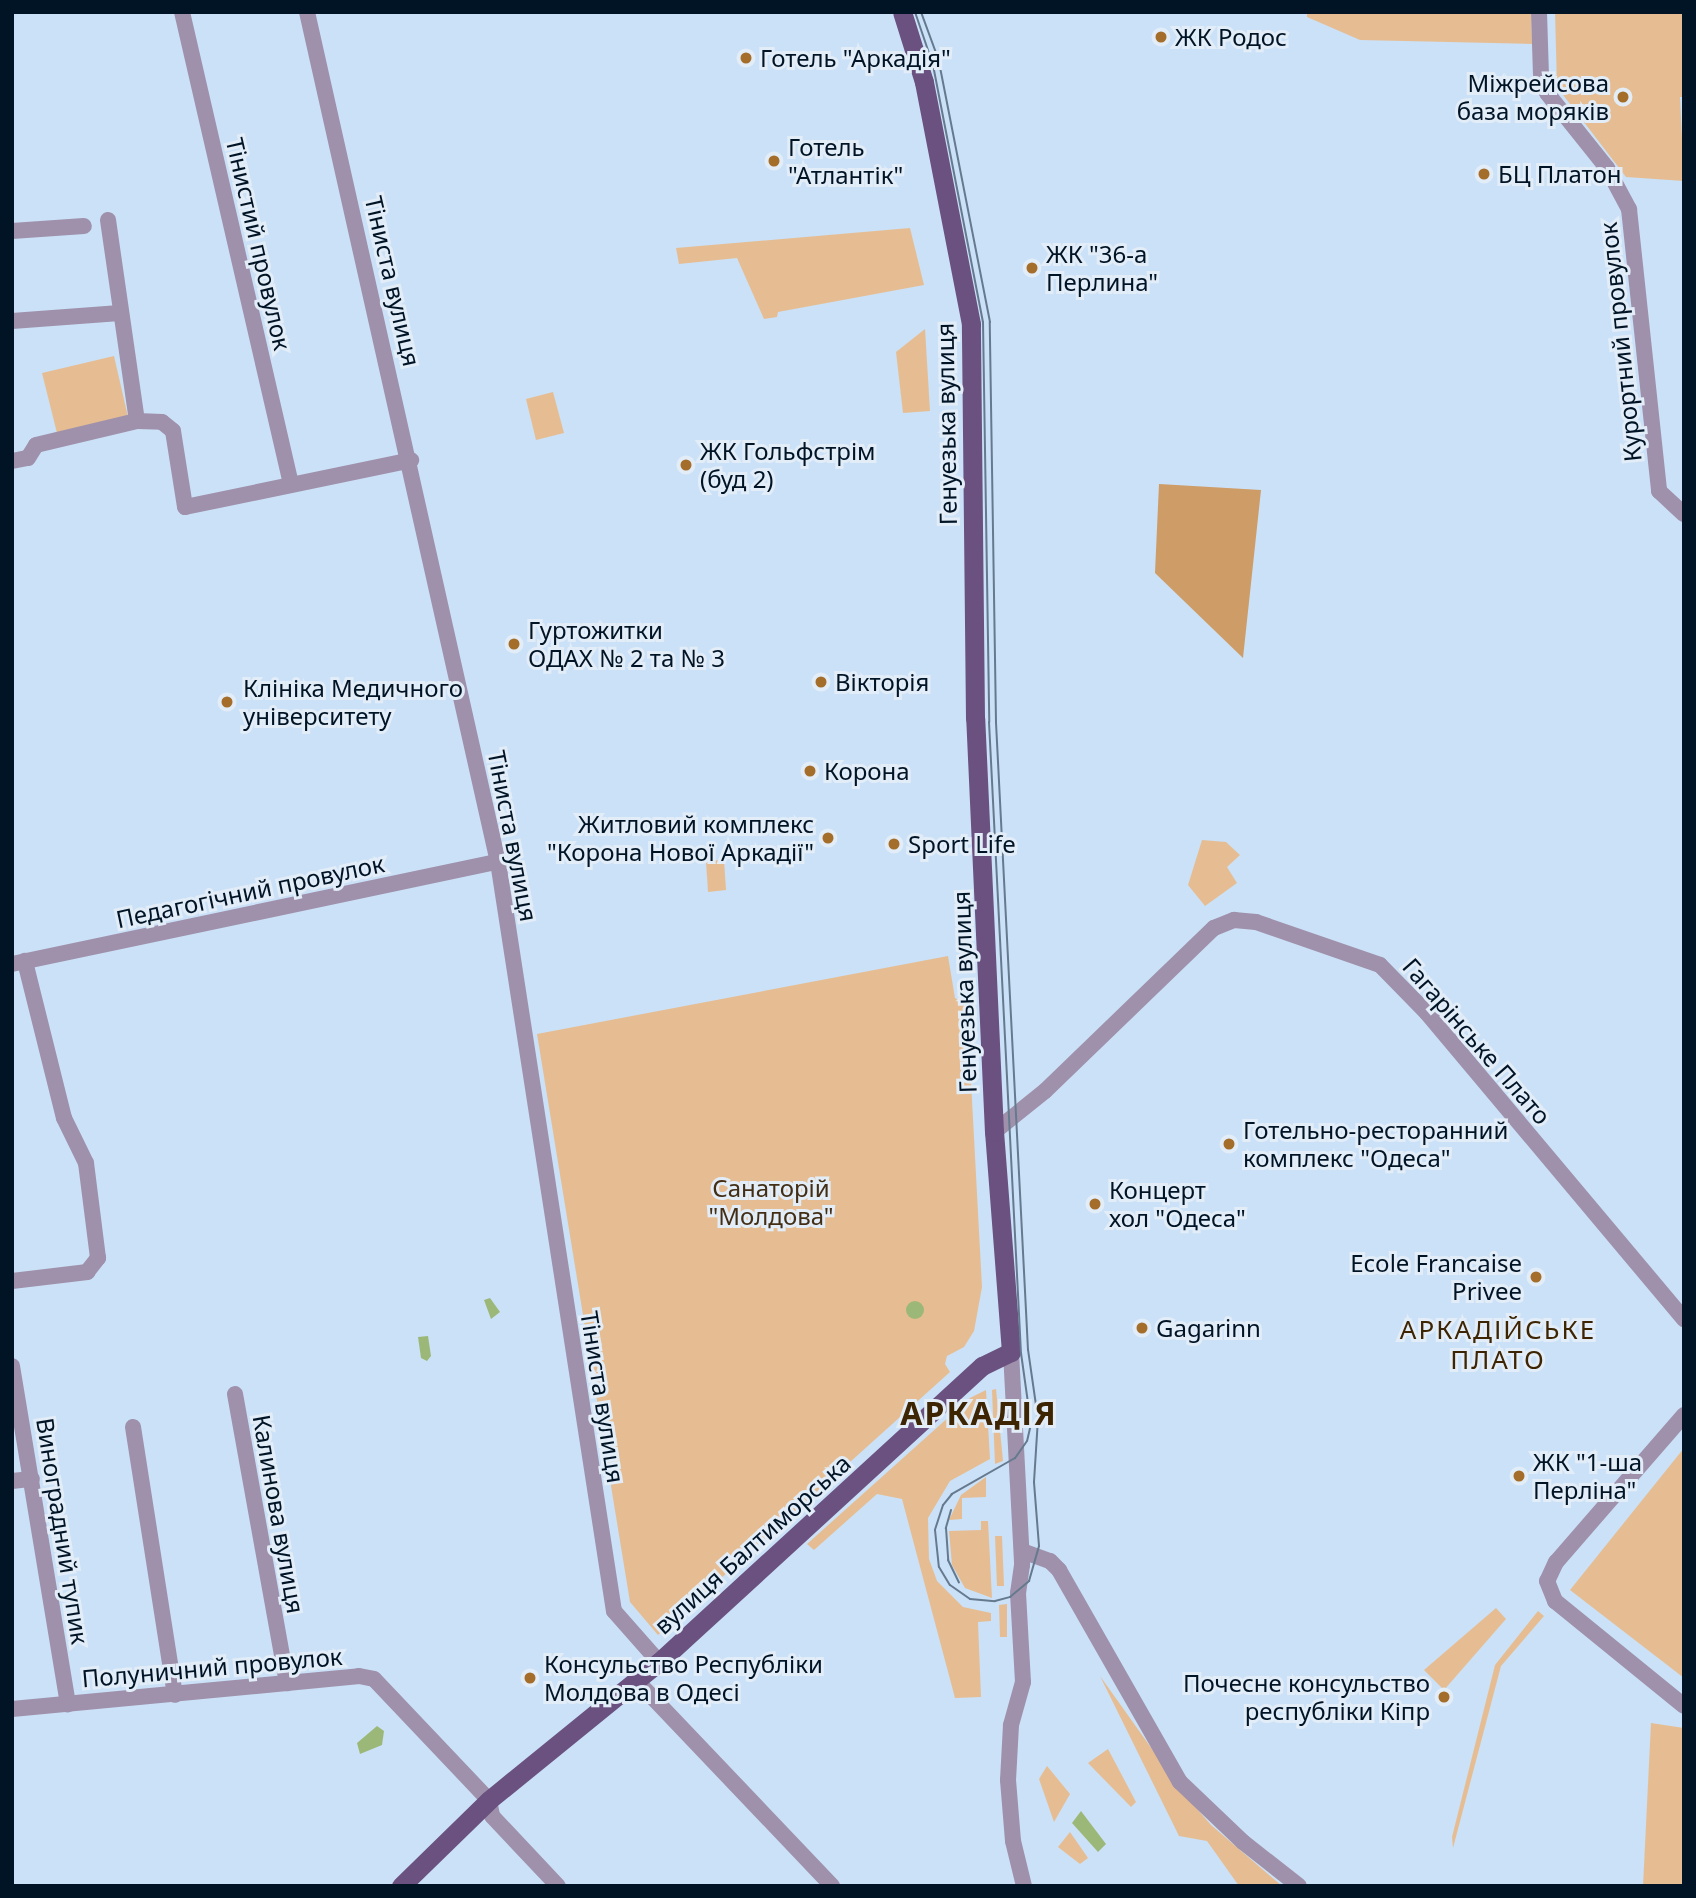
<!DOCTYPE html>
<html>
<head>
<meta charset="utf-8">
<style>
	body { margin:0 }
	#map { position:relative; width:1696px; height:1898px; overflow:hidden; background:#cbe1f7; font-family:"Noto Sans",sans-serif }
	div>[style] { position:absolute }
	.green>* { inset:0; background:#e6bd92 }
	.forest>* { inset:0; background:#ce9c66 }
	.water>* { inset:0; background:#9cb878 }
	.round { border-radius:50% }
	.minor>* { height:16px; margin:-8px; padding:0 8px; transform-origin:8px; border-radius:8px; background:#9f91ac }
	.major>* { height:19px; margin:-9.5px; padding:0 9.5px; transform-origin:9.5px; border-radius:9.5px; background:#6a5180 }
	.tram>* { height:2px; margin:-1px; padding:0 1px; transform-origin:1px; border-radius:1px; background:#657a8e }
	.dots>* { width:19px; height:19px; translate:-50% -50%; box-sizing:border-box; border:4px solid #e2edf8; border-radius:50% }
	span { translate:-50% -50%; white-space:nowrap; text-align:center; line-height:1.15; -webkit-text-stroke:6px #e2edf8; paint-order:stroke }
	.poi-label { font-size:24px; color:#011426 }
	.left { translate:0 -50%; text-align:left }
	.right { translate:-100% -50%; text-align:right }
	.street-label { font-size:24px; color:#011426 }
	.park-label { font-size:24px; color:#432e15 }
	.neighbourhood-label { font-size:26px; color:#3d2402; letter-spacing:2px }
	.district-label { font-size:32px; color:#3d2402; font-weight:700; letter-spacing:2px }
	.frame { position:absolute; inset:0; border:14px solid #011426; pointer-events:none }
</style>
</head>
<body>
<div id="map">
	<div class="green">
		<i style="clip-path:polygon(1307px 12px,1531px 12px,1532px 44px,1360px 40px,1307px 17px)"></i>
		<i style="clip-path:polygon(1555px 12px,1684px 12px,1684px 97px,1680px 97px,1684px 181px,1626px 177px,1557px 87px)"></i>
		<i style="clip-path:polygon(910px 228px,924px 285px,778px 312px,777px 317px,764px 319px,737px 258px,679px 264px,676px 248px)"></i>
		<i style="clip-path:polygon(925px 329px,930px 411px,903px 413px,896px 352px)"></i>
		<i style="clip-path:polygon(114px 356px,128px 417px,57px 433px,42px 373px)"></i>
		<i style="clip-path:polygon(553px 392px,564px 433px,536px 440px,526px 399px)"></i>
		<i style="clip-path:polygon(1202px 840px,1226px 842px,1240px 855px,1227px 867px,1237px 883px,1205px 906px,1188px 885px)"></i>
		<i style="clip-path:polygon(724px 860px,726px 890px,708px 892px,706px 861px)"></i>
		<i style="clip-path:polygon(948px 956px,955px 998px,967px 1006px,982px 1287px,974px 1331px,964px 1347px,947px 1356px,945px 1364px,950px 1372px,658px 1635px,630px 1602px,537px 1034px)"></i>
		<i style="clip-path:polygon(996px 1389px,1003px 1461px,995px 1464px,992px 1390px)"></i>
		<i style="clip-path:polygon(986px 1390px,990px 1459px,950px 1481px,928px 1518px,929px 1559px,937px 1581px,963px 1607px,991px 1613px,991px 1621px,978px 1622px,981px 1697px,955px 1698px,902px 1499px,877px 1494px,814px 1550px,807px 1544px,970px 1398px)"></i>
		<i style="clip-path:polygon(1684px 1448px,1684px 1678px,1570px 1590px)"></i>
		<i style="clip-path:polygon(986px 1477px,986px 1497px,962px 1498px,962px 1519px,949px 1520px,961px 1495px)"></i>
		<i style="clip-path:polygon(981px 1521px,988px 1521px,992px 1598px,965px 1588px,952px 1565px,949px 1531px,981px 1530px)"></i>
		<i style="clip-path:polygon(995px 1536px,1002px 1536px,1004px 1586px,997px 1586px)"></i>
		<i style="clip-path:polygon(1007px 1604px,1007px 1637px,1000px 1637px,999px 1605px)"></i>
		<i style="clip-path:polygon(1496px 1608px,1506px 1619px,1444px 1690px,1424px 1670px)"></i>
		<i style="clip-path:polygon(1538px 1611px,1544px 1616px,1501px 1666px,1453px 1848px,1452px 1837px,1495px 1665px)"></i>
		<i style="clip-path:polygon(1100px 1676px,1184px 1794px,1211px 1825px,1282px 1886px,1239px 1886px,1207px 1841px,1179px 1836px)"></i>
		<i style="clip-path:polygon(1651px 1723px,1684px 1728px,1684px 1886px,1643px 1886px)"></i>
		<i style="clip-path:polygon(1108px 1749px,1136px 1802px,1131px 1807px,1088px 1763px)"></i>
		<i style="clip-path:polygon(1047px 1766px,1070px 1794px,1054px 1822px,1039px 1779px)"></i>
		<i style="clip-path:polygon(1070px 1832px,1088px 1858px,1080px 1864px,1058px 1847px)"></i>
	</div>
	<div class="forest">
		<i style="clip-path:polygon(1159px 484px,1261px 490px,1243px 658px,1155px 573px)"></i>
	</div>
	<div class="water">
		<i style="clip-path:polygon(490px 1298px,500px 1312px,491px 1319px,484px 1300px)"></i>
		<i class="round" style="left:906px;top:1301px;width:18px;height:18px"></i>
		<i style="clip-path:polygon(428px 1336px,431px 1356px,427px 1361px,421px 1358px,418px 1337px)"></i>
		<i style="clip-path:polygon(377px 1726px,384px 1731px,382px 1745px,360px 1754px,357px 1743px)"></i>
		<i style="clip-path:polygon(1081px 1811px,1106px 1844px,1098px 1852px,1072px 1823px)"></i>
	</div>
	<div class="minor">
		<i style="left:182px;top:12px;width:485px;rotate:77deg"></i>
		<i style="left:307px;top:12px;width:871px;rotate:77.34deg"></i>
		<i style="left:498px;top:862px;width:758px;rotate:81.2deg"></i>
		<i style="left:614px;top:1611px;width:68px;rotate:48.6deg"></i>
		<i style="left:1539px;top:12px;width:62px;rotate:88.2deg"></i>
		<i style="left:1541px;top:74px;width:20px;rotate:72deg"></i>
		<i style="left:1547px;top:93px;width:96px;rotate:51.3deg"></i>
		<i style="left:1607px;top:168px;width:47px;rotate:61.8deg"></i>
		<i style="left:1629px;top:209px;width:284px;rotate:83.9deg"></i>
		<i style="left:1659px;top:491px;width:34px;rotate:43deg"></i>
		<i style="left:108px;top:220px;width:203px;rotate:81.8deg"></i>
		<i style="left:12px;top:231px;width:72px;rotate:-4deg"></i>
		<i style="left:12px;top:321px;width:108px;rotate:-4.2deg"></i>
		<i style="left:12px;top:461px;width:16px;rotate:-11deg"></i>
		<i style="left:28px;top:458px;width:15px;rotate:-58deg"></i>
		<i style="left:36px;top:445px;width:104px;rotate:-13.4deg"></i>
		<i style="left:137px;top:421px;width:25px;rotate:2deg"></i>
		<i style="left:162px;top:422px;width:14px;rotate:39deg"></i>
		<i style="left:173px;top:431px;width:77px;rotate:81deg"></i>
		<i style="left:185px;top:507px;width:231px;rotate:-11.7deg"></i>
		<i style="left:12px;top:964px;width:497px;rotate:-11.9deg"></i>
		<i style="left:994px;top:1132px;width:65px;rotate:-38.8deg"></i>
		<i style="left:1045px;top:1091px;width:235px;rotate:-44deg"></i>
		<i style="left:1214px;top:928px;width:22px;rotate:-22deg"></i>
		<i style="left:1234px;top:920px;width:22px;rotate:5deg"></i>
		<i style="left:1256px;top:922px;width:131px;rotate:19.1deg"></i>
		<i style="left:1380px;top:965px;width:67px;rotate:45.6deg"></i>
		<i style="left:1427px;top:1013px;width:400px;rotate:50deg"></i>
		<i style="left:12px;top:1281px;width:76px;rotate:-6.8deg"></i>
		<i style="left:87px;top:1272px;width:18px;rotate:-52deg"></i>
		<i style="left:98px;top:1258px;width:96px;rotate:-97.2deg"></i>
		<i style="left:86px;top:1163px;width:50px;rotate:-116.1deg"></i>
		<i style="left:64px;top:1118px;width:162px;rotate:-104deg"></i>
		<i style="left:1011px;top:1352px;width:213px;rotate:87deg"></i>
		<i style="left:1022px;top:1565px;width:28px;rotate:98deg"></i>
		<i style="left:1018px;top:1593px;width:89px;rotate:86.8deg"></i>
		<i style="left:1023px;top:1682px;width:45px;rotate:105.6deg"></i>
		<i style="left:1011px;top:1725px;width:55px;rotate:93.1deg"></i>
		<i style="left:1008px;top:1780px;width:61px;rotate:85.3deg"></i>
		<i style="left:1013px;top:1841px;width:46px;rotate:76.3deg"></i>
		<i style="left:12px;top:1366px;width:343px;rotate:80.6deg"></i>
		<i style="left:235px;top:1394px;width:294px;rotate:79.8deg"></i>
		<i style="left:1684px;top:1415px;width:195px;rotate:131deg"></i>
		<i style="left:1556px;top:1562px;width:21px;rotate:115deg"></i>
		<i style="left:1547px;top:1581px;width:22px;rotate:68deg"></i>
		<i style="left:1555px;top:1601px;width:166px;rotate:39.1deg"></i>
		<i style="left:133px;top:1427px;width:271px;rotate:81.1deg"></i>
		<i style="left:12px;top:1481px;width:20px;rotate:-6deg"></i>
		<i style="left:1022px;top:1551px;width:30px;rotate:20deg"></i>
		<i style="left:1050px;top:1561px;width:13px;rotate:45deg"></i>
		<i style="left:1059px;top:1570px;width:244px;rotate:60.3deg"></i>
		<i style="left:1180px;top:1782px;width:87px;rotate:43.6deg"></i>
		<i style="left:1243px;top:1842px;width:71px;rotate:38.2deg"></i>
		<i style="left:637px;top:1681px;width:283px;rotate:46.4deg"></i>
		<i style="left:12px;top:1709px;width:349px;rotate:-5.4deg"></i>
		<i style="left:359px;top:1676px;width:15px;rotate:11deg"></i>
		<i style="left:374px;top:1679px;width:167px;rotate:46.5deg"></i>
		<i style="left:489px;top:1800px;width:16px;rotate:79deg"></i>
		<i style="left:492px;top:1816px;width:96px;rotate:46.7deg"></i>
	</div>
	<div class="major">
		<i style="left:401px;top:1886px;width:123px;rotate:-44.3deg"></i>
		<i style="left:489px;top:1800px;width:219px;rotate:-39.1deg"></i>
		<i style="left:659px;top:1662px;width:438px;rotate:-42.5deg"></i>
		<i style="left:982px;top:1366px;width:32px;rotate:-26deg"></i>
		<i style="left:1011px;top:1352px;width:221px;rotate:-94.4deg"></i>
		<i style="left:994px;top:1132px;width:414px;rotate:-92.6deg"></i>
		<i style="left:975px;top:718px;width:394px;rotate:-90.6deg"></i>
		<i style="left:971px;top:324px;width:247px;rotate:-101deg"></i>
		<i style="left:924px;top:82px;width:73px;rotate:-107.4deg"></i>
	</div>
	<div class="tram">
		<i style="left:915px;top:12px;width:56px;rotate:71.2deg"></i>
		<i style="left:933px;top:65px;width:262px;rotate:79deg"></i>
		<i style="left:983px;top:322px;width:400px;rotate:89.1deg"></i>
		<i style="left:989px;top:722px;width:632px;rotate:87.1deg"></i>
		<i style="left:1021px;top:1353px;width:72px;rotate:82deg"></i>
		<i style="left:1031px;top:1424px;width:17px;rotate:103deg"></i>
		<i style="left:1027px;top:1441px;width:21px;rotate:125deg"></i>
		<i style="left:1015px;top:1458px;width:73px;rotate:150.3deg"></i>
		<i style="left:952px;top:1494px;width:14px;rotate:129deg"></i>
		<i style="left:943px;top:1505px;width:26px;rotate:108deg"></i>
		<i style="left:935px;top:1530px;width:37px;rotate:84deg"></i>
		<i style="left:939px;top:1567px;width:21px;rotate:59deg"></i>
		<i style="left:950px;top:1585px;width:24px;rotate:35deg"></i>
		<i style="left:970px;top:1599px;width:25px;rotate:5deg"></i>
		<i style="left:995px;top:1601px;width:16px;rotate:-15deg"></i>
		<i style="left:1010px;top:1597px;width:25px;rotate:-40deg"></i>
		<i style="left:1029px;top:1581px;width:36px;rotate:-74deg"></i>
		<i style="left:1039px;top:1546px;width:64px;rotate:-94.5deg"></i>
		<i style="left:1034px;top:1482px;width:63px;rotate:-86.4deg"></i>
		<i style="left:1038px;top:1419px;width:70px;rotate:-98.2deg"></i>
		<i style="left:1028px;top:1350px;width:629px;rotate:-92.92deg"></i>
		<i style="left:996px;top:722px;width:400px;rotate:-90.9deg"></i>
		<i style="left:990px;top:322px;width:266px;rotate:-101.1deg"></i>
		<i style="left:939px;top:61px;width:52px;rotate:-110.2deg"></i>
		<i style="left:951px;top:1510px;width:19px;rotate:106deg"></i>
		<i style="left:946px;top:1528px;width:32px;rotate:86deg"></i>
		<i style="left:948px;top:1560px;width:25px;rotate:64deg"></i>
	</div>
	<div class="dots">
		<i style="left:1161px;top:37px;background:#a46d29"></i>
		<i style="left:746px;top:58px;background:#a46d29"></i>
		<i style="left:1623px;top:97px;background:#a46d29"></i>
		<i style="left:774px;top:161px;background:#a46d29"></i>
		<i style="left:1484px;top:174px;background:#a46d29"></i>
		<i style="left:1032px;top:268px;background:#a46d29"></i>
		<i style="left:686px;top:465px;background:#a46d29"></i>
		<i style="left:514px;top:644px;background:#a46d29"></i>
		<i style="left:821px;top:682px;background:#a46d29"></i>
		<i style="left:227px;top:702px;background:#a46d29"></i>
		<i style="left:810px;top:771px;background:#a46d29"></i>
		<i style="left:828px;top:838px;background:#a46d29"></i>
		<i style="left:894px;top:844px;background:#a46d29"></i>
		<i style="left:1229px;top:1144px;background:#a46d29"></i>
		<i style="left:1095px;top:1204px;background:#a46d29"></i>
		<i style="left:1536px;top:1277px;background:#a46d29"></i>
		<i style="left:1142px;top:1328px;background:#a46d29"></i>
		<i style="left:1519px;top:1476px;background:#a46d29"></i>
		<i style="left:530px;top:1678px;background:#a46d29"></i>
		<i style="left:1444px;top:1697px;background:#a46d29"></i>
	</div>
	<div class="poi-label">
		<span class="left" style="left:1175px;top:37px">ЖК Родос</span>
		<span class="left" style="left:760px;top:58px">Готель "Аркадія"</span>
		<span class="right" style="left:1609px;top:97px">Міжрейсова<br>база моряків</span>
		<span class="left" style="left:788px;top:161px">Готель<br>"Атлантік"</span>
		<span class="left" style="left:1498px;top:174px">БЦ Платон</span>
		<span class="left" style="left:1046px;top:268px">ЖК "36-а<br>Перлина"</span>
		<span class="left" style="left:700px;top:465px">ЖК Гольфстрім<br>(буд 2)</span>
		<span class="left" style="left:528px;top:644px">Гуртожитки<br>ОДАХ № 2 та № 3</span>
		<span class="left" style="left:835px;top:682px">Вікторія</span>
		<span class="left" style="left:243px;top:702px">Клініка Медичного<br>університету</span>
		<span class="left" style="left:824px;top:771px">Корона</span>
		<span class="right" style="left:814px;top:838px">Житловий комплекс<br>"Корона Нової Аркадії"</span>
		<span class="left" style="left:908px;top:844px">Sport Life</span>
		<span class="left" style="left:1243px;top:1144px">Готельно-ресторанний<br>комплекс "Одеса"</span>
		<span class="left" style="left:1109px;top:1204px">Концерт<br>хол "Одеса"</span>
		<span class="right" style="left:1522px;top:1277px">Ecole Francaise<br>Privee</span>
		<span class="left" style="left:1156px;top:1328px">Gagarinn</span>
		<span class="left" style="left:1533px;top:1476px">ЖК "1-ша<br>Перліна"</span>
		<span class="left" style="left:544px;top:1678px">Консульство Республіки<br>Молдова в Одесі</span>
		<span class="right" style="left:1430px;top:1697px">Почесне консульство<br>республіки Кіпр</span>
	</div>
	<div class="street-label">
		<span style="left:259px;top:244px;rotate:77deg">Тінистий провулок</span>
		<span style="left:393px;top:281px;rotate:77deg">Тіниста вулиця</span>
		<span style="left:1620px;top:342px;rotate:-96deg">Курортний провулок</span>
		<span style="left:946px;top:424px;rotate:-91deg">Генуезька вулиця</span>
		<span style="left:513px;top:836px;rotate:79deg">Тіниста вулиця</span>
		<span style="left:250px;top:891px;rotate:-12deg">Педагогічний провулок</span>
		<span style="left:964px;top:992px;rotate:-92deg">Генуезька вулиця</span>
		<span style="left:1477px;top:1041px;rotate:49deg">Гагарінське Плато</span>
		<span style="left:603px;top:1397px;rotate:81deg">Тіниста вулиця</span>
		<span style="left:279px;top:1514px;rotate:80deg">Калинова вулиця</span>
		<span style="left:63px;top:1531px;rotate:81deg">Виноградний тупик</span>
		<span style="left:752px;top:1544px;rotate:-42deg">вулиця Балтиморська</span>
		<span style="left:212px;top:1667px;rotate:-5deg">Полуничний провулок</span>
	</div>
	<div class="park-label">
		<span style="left:771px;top:1202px">Санаторій<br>"Молдова"</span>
	</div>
	<div class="neighbourhood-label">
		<span style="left:1498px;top:1345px">АРКАДІЙСЬКЕ<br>ПЛАТО</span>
	</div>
	<div class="district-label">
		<span style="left:979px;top:1413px">АРКАДІЯ</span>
	</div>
	<div class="frame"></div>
</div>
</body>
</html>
